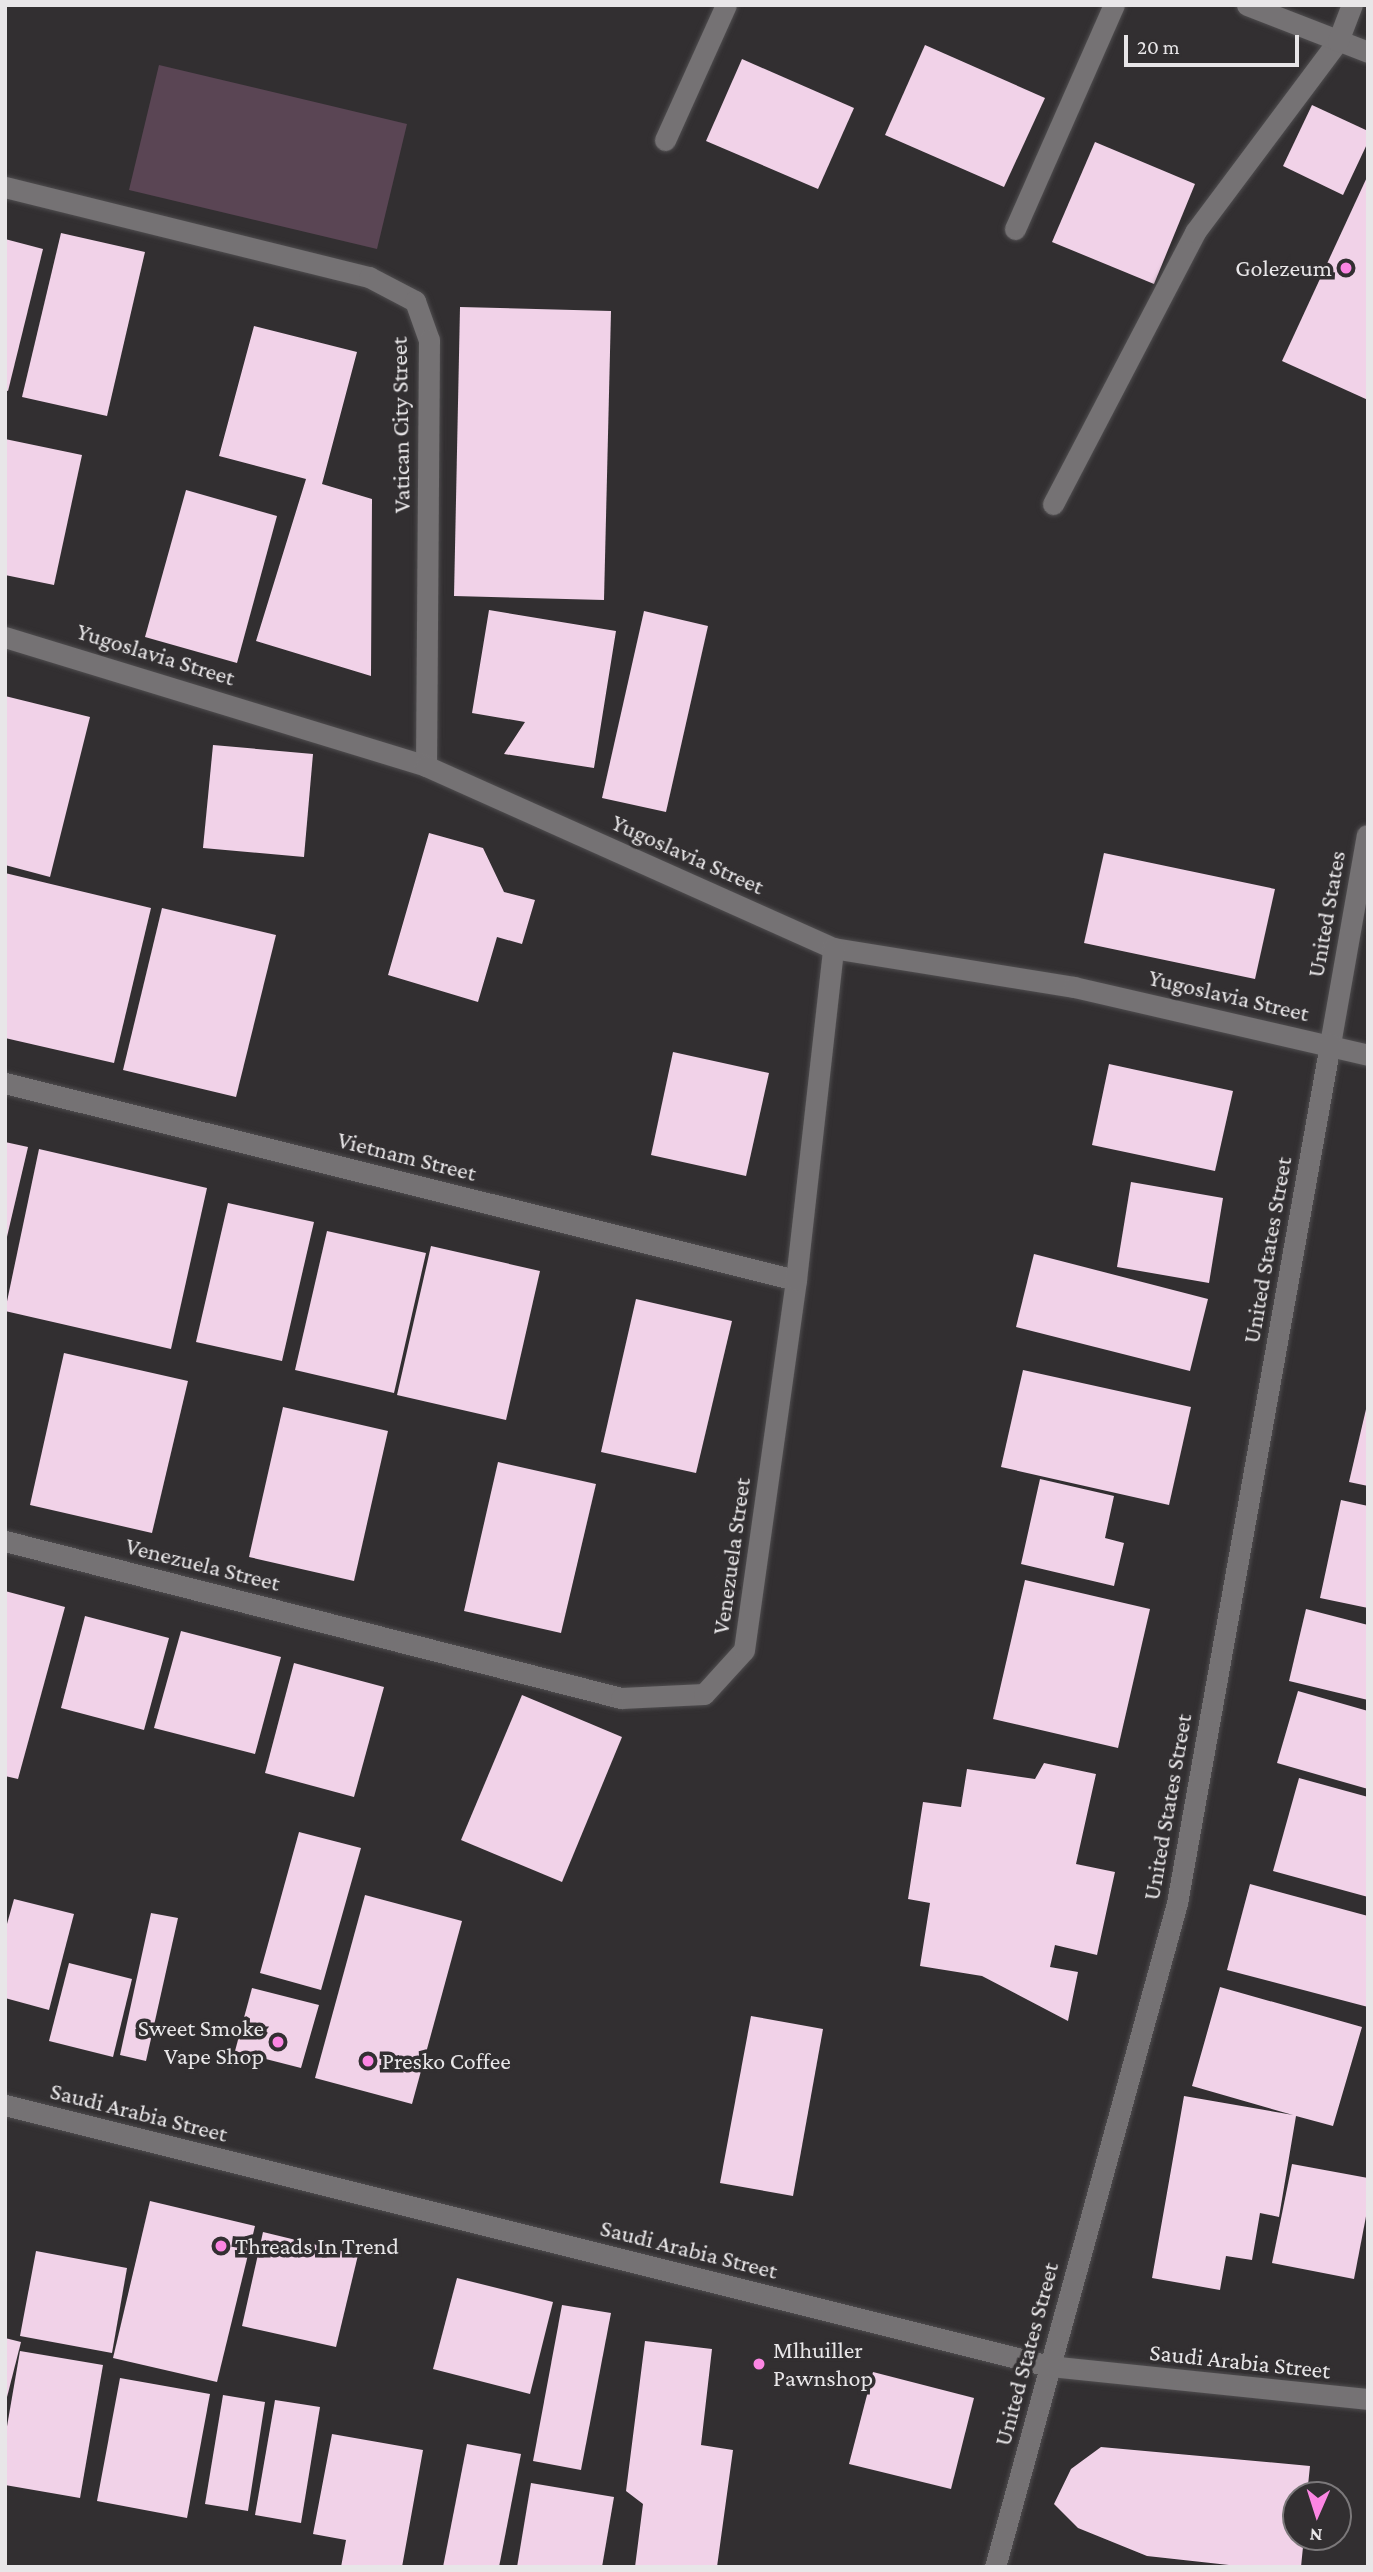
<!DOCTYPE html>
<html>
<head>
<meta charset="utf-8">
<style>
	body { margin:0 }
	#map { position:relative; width:1373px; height:2572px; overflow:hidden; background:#322f31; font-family:"Crimson Pro",serif }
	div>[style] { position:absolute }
	.green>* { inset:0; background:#5a4554 }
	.building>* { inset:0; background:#f1d2e8 }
	.roads { filter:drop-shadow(0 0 2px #4f4d4f) drop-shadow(0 0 2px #4f4d4f) }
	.lane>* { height:21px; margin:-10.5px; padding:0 10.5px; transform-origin:10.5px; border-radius:10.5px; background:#757274 }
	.street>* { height:21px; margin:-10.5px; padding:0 10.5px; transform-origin:10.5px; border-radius:10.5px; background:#757274 }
	.dots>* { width:19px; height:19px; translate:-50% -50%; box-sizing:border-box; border:4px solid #322f31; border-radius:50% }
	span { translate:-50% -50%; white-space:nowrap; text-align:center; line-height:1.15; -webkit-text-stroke:7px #322f31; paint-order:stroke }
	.poi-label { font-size:24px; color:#e8e6e8 }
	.right { translate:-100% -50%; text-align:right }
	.left { translate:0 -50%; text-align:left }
	.street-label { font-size:24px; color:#e8e6e8 }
	.frame { position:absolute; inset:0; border:7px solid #e8e6e8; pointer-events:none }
	.north { position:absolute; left:1282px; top:2481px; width:70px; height:70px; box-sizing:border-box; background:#322f31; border:2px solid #7b787a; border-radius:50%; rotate:183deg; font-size:19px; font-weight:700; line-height:28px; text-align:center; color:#e8e6e8 }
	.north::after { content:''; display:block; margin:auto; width:24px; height:32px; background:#fc86e3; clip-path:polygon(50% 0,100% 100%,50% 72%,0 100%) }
	.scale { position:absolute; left:1124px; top:35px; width:175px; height:32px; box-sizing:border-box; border:4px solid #e8e6e8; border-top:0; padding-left:9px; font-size:21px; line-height:24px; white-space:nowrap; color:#e8e6e8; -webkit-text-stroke:5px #322f31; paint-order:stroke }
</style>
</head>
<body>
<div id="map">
	<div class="green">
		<i style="clip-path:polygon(159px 65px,407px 124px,377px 249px,129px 190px)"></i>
	</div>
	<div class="building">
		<i style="clip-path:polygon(925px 45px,1045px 98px,1004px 187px,885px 135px)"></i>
		<i style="clip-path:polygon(742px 59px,854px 108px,818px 189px,706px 141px)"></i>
		<i style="clip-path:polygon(1312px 105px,1368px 131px,1368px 142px,1343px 195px,1283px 166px)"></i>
		<i style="clip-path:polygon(1095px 142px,1195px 184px,1154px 284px,1052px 242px)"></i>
		<i style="clip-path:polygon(1368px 175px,1368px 400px,1282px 361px)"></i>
		<i style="clip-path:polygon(61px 233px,145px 252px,107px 416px,22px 397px)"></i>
		<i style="clip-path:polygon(5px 239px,43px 249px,8px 391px,5px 390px)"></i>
		<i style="clip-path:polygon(460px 307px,611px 311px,604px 600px,454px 596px)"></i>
		<i style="clip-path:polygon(254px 326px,357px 352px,322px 484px,372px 499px,371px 676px,256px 641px,306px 479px,219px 456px)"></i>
		<i style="clip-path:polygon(5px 439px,82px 455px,54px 585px,5px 575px)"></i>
		<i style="clip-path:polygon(186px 490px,277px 516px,237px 663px,145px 637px)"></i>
		<i style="clip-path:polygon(489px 610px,616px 631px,594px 768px,504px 754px,525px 722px,472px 713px)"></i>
		<i style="clip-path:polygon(644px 611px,708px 626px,666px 812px,602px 798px)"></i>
		<i style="clip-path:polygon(5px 696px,90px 717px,50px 877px,5px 865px)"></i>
		<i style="clip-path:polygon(213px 745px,313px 754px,304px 857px,203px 848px)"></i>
		<i style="clip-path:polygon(429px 833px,483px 848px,504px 892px,535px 900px,522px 944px,497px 937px,478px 1002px,388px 975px)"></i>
		<i style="clip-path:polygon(1104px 853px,1275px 889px,1255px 979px,1084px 943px)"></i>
		<i style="clip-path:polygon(5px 873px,151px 908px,114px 1063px,5px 1038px)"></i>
		<i style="clip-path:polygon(162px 908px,276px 935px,236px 1097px,123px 1070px)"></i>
		<i style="clip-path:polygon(673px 1052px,769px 1073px,746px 1176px,651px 1155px)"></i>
		<i style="clip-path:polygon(1109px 1064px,1233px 1091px,1215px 1171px,1092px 1145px)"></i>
		<i style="clip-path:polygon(5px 1142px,28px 1147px,6px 1241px,5px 1241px)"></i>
		<i style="clip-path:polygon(39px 1149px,207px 1188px,171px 1349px,5px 1311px)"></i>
		<i style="clip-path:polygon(1131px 1182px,1223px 1198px,1209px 1283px,1117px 1267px)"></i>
		<i style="clip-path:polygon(228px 1203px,314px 1222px,282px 1361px,196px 1342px)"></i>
		<i style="clip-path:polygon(327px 1231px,426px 1253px,394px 1393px,295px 1370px)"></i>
		<i style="clip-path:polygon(431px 1246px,540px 1271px,506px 1420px,397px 1395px)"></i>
		<i style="clip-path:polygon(1034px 1254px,1208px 1299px,1190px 1371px,1016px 1327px)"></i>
		<i style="clip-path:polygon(636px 1299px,732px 1321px,696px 1473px,601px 1452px)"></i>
		<i style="clip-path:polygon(64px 1353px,188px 1381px,152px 1533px,30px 1505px)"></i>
		<i style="clip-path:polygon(1023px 1370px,1191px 1407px,1169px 1505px,1001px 1467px)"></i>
		<i style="clip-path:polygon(1367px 1405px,1368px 1405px,1368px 1486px,1349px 1482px)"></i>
		<i style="clip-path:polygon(283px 1407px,388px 1431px,354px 1581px,249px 1557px)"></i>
		<i style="clip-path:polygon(498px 1462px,596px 1484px,561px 1633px,464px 1611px)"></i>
		<i style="clip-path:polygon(1040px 1479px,1114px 1496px,1105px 1538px,1124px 1543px,1114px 1586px,1021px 1564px)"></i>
		<i style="clip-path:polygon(1341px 1500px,1368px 1506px,1368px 1608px,1320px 1598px)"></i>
		<i style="clip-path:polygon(1025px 1580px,1150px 1609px,1118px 1748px,993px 1719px)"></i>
		<i style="clip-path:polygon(5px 1591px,65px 1607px,18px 1779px,5px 1776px)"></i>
		<i style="clip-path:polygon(1306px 1609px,1368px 1625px,1368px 1700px,1289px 1681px)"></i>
		<i style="clip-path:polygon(85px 1616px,169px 1638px,144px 1730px,61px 1708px)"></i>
		<i style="clip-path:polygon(181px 1631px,281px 1657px,255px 1754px,154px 1728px)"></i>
		<i style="clip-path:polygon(294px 1663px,384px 1687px,354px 1797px,265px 1773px)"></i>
		<i style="clip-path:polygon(1298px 1691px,1368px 1711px,1368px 1789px,1277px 1763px)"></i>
		<i style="clip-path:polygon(522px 1695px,622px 1737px,562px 1882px,461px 1840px)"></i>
		<i style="clip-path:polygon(1044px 1763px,1096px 1774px,1076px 1864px,1115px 1872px,1097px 1955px,1055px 1945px,1050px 1967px,1078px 1972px,1068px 2021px,982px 1976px,920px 1966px,930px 1903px,908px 1899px,923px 1802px,961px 1807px,967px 1769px,1035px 1779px)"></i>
		<i style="clip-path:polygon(1299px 1778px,1368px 1797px,1368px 1897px,1273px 1871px)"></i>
		<i style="clip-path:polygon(299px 1832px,361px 1848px,321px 1990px,260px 1973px)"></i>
		<i style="clip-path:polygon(1250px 1884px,1368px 1916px,1368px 2007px,1227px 1970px)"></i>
		<i style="clip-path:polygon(365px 1895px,462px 1921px,412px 2104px,315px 2078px)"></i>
		<i style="clip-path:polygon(14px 1899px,74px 1914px,49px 2010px,5px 1998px,5px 1931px)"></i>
		<i style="clip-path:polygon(151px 1913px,178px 1918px,146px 2061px,120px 2055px)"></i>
		<i style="clip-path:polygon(69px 1963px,132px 1979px,113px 2057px,49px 2041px)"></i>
		<i style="clip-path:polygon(1220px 1987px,1362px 2027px,1333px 2126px,1296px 2116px,1279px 2217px,1260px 2213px,1252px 2260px,1226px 2256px,1220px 2290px,1152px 2278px,1184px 2096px,1293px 2115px,1192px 2086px)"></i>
		<i style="clip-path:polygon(252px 1988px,319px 2005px,301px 2068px,235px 2051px)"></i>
		<i style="clip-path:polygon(751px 2016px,823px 2029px,793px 2196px,720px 2183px)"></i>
		<i style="clip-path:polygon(1292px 2164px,1368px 2178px,1368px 2206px,1354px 2279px,1272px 2263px)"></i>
		<i style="clip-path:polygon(150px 2201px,255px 2226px,217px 2382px,113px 2358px)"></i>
		<i style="clip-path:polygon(263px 2232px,358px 2255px,336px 2347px,242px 2326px)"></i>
		<i style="clip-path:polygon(36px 2251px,127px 2268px,112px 2353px,20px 2336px)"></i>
		<i style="clip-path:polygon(457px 2278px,553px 2302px,530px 2394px,433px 2369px)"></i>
		<i style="clip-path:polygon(562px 2305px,611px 2313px,581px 2470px,533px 2461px)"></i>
		<i style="clip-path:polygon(5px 2338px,21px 2342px,6px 2401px,5px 2401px)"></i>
		<i style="clip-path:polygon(645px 2341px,712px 2349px,701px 2445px,733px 2450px,717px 2567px,635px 2567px,643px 2504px,626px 2491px)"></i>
		<i style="clip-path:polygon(20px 2351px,103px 2365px,80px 2498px,5px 2485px,5px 2438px)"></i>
		<i style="clip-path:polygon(873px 2372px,974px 2398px,951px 2489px,849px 2464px)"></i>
		<i style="clip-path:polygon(120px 2378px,210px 2394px,187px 2518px,97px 2501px)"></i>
		<i style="clip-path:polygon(223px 2395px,265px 2402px,248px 2511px,205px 2504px)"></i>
		<i style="clip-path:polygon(275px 2400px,320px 2407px,301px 2523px,255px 2515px)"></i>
		<i style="clip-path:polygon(332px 2434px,423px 2450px,402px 2567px,341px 2567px,346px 2540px,313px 2534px)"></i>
		<i style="clip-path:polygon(467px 2444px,521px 2454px,499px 2567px,443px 2567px)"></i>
		<i style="clip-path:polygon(1101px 2447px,1310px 2466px,1307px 2495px,1296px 2495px,1296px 2537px,1304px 2537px,1301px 2567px,1247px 2567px,1147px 2556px,1078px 2528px,1054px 2504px,1071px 2469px)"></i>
		<i style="clip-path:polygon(531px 2483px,614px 2497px,602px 2567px,517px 2567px)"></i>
	</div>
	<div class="roads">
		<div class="lane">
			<i style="left:1053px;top:504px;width:307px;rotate:-62.4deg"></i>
			<i style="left:1195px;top:232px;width:239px;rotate:-53.2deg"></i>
			<i style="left:1330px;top:1044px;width:212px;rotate:-80deg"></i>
		</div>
		<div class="street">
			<i style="left:1247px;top:5px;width:130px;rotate:21.2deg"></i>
			<i style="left:1338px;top:41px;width:39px;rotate:-69deg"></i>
			<i style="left:665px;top:140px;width:148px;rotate:-65.7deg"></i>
			<i style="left:5px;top:187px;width:375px;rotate:13.9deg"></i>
			<i style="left:369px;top:277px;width:52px;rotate:27.6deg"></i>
			<i style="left:415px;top:301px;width:41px;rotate:70.3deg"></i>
			<i style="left:429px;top:340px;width:426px;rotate:90.4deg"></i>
			<i style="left:1015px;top:229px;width:245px;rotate:-66.2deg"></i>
			<i style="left:5px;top:637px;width:440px;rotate:17deg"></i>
			<i style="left:426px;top:766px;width:446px;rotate:24.1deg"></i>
			<i style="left:833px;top:948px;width:244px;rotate:9.2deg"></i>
			<i style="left:1074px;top:987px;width:302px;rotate:13deg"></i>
			<i style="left:5px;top:1083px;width:815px;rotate:13.99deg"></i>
			<i style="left:5px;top:1541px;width:636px;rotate:14.3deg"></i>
			<i style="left:621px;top:1698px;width:83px;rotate:-2.8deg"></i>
			<i style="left:704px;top:1694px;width:59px;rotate:-47.7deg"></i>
			<i style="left:744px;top:1650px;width:374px;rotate:-82deg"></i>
			<i style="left:796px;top:1280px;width:334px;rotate:-83.6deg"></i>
			<i style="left:5px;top:2105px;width:1076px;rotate:14.04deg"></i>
			<i style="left:1049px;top:2366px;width:321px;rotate:5.9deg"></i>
			<i style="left:995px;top:2567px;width:688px;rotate:-74.67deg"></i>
			<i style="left:1177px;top:1903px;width:873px;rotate:-79.9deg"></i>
		</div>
	</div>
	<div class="dots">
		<i style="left:1346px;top:268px;background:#fc86e3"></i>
		<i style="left:278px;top:2042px;background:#fc86e3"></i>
		<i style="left:368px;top:2061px;background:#fc86e3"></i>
		<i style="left:221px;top:2246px;background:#fc86e3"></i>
		<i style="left:759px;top:2364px;background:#fc86e3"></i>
	</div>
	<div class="poi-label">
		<span class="right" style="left:1332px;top:268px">Golezeum</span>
		<span class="right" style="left:264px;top:2042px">Sweet Smoke<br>Vape Shop</span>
		<span class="left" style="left:382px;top:2061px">Presko Coffee</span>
		<span class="left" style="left:235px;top:2246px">Threads In Trend</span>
		<span class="left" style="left:773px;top:2364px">Mlhuiller<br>Pawnshop</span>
	</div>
	<div class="street-label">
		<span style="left:400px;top:425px;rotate:-91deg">Vatican City Street</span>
		<span style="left:156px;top:654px;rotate:17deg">Yugoslavia Street</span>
		<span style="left:688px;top:854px;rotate:24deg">Yugoslavia Street</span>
		<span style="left:1326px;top:914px;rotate:-80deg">United States</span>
		<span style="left:1229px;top:995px;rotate:13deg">Yugoslavia Street</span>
		<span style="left:407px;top:1156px;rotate:14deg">Vietnam Street</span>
		<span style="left:1267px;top:1250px;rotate:-80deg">United States Street</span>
		<span style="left:731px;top:1556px;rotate:-82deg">Venezuela Street</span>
		<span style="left:203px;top:1564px;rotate:14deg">Venezuela Street</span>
		<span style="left:1167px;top:1807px;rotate:-80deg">United States Street</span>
		<span style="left:139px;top:2112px;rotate:14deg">Saudi Arabia Street</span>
		<span style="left:689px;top:2249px;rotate:14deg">Saudi Arabia Street</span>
		<span style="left:1026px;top:2354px;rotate:-75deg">United States Street</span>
		<span style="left:1240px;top:2361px;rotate:6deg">Saudi Arabia Street</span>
	</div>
	<div class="frame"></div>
	<div class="north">N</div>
	<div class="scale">20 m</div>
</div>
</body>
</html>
